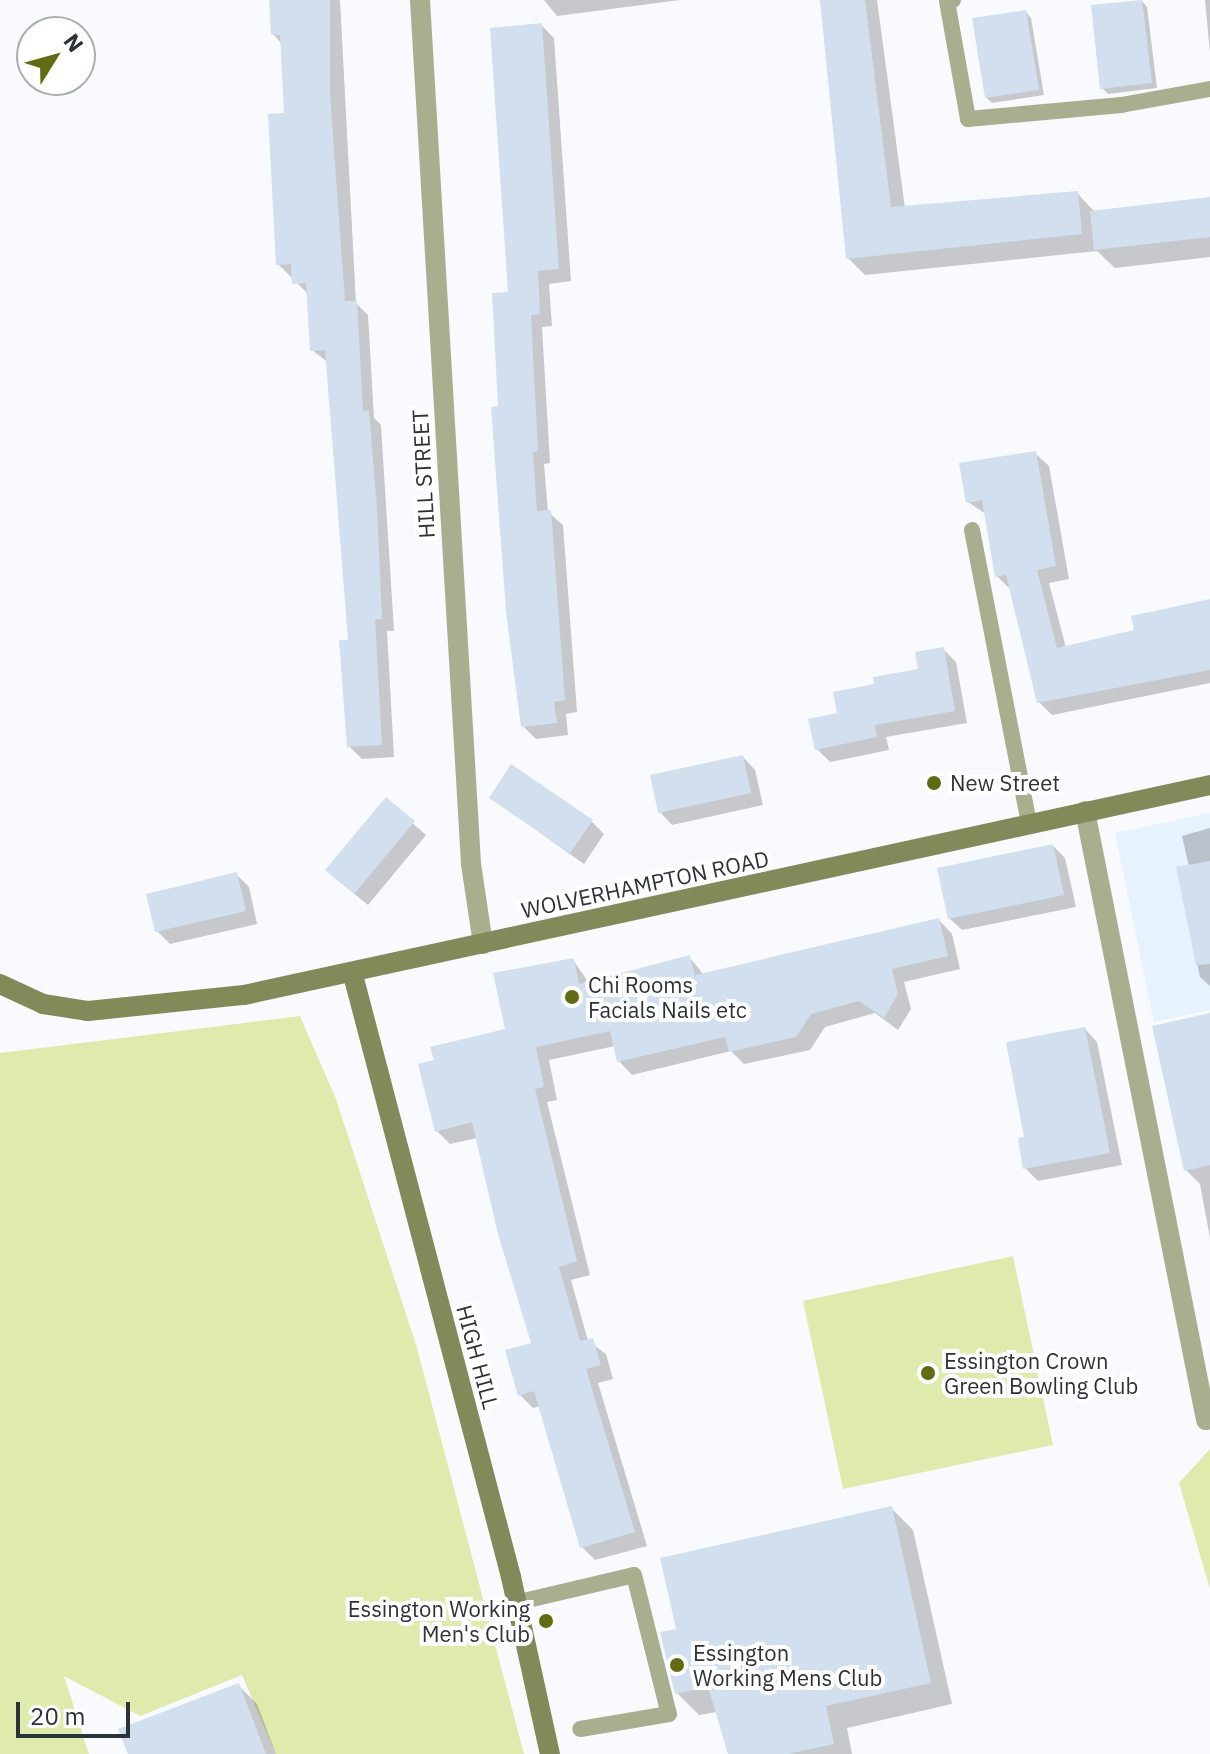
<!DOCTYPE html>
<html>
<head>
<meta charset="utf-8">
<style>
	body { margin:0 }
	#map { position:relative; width:1210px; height:1754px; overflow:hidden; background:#f8fafe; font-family:"IBM Plex Sans",sans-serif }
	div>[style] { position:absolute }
	.built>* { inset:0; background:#e6f2ff }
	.green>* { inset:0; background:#dfebad }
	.shadow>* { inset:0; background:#0003 }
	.building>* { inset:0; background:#d2dfef }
	.lane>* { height:16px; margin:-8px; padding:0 8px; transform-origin:8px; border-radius:8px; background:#a8af8e }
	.street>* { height:20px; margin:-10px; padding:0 10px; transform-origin:10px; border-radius:10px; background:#a8af8e }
	.secondary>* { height:20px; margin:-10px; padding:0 10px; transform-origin:10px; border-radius:10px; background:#818a59 }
	.dots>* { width:22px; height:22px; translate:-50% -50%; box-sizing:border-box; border:4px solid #fff; border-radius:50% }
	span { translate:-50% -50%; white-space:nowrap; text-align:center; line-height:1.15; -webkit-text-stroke:8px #fff; paint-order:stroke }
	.street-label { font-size:22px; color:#2d3239 }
	.poi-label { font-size:22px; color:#2d3239 }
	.left { translate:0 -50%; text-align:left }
	.right { translate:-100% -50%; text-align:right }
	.north { position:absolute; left:16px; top:16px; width:80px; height:80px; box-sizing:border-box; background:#fff; border:2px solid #abadb0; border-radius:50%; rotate:53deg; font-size:22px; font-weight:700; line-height:32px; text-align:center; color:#2d3239 }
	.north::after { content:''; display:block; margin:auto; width:28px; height:36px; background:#606b12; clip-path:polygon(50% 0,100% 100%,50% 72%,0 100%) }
	.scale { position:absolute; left:16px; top:1702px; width:114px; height:36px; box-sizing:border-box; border:4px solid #2d3239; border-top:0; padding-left:10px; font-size:24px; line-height:28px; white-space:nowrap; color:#2d3239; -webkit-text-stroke:6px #fff; paint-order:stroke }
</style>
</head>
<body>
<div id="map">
	<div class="built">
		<i style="clip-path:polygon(1210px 813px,1210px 1010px,1154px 1022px,1115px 833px)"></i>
	</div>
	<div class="green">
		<i style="clip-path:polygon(300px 1016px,336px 1099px,417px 1348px,524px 1754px,276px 1754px,242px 1675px,140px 1716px,64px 1676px,89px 1754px,0 1754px,0 1053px)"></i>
		<i style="clip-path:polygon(1013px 1256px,1053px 1445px,843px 1489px,803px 1301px)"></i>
		<i style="clip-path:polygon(1210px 1449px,1210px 1589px,1179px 1483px)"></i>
	</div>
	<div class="shadow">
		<i style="clip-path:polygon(271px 0,340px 0,356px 303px,368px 315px,374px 418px,381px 425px,394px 631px,387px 631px,394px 757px,362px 759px,349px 746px,350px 642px,329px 363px,312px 350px,309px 295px,278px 264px,286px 115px,282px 44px,273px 34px)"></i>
		<i style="clip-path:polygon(544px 0,680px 0,557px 16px)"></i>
		<i style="clip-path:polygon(822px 0,877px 0,905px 208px,1077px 193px,1094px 211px,1210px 199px,1210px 257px,1115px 268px,1097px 251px,865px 275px,848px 258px)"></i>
		<i style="clip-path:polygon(1205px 0,1210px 0,1210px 53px)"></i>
		<i style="clip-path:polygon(1142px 1px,1147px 7px,1157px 88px,1108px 94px,1102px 88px)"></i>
		<i style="clip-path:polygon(1026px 12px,1031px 18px,1044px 95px,992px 103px,986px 97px)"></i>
		<i style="clip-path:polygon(541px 25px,554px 38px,571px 281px,549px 284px,552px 326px,542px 327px,550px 463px,544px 464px,548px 512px,563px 525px,577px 712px,566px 714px,568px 735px,536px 739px,523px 726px,501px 408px)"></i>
		<i style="clip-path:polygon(1035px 453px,1049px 466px,1069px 579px,1049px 583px,1066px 648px,1136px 632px,1210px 601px,1210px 683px,1052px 715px,1039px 702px,1012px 591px,997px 576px,986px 514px,968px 502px)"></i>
		<i style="clip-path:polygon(943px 649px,956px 662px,967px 723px,886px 737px,889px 750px,830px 762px,817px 749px,839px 714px,920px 671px)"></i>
		<i style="clip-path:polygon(743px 757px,755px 770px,763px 805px,672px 825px,660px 812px)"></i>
		<i style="clip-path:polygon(491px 798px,591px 821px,604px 834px,584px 864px)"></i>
		<i style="clip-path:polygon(386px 800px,426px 835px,368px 905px,340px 882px)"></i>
		<i style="clip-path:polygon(1210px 828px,1210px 986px,1200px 977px,1178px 869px,1189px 867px,1182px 836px)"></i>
		<i style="clip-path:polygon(1053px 846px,1065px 858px,1076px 907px,962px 930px,949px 918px)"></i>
		<i style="clip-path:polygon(236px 874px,249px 887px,257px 924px,170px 944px,157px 931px)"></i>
		<i style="clip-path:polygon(939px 920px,952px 934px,960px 969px,904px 982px,911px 1009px,898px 1030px,875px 1013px,825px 1027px,810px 1050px,744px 1064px,731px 1051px,632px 1075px,619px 1061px,615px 1046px,549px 1060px,557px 1100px,547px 1102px,590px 1275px,571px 1280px,588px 1341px,606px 1354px,613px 1379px,598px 1383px,647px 1546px,595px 1560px,582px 1547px,540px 1406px,533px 1408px,520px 1395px,534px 1345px,477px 1138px,450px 1144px,437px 1131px,507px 1030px,573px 960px,589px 983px,689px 957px,704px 975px)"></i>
		<i style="clip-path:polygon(1210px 1017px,1210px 1238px,1200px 1184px,1186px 1170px)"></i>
		<i style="clip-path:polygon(1085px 1029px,1097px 1042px,1122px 1165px,1038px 1181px,1025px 1168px,1026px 1138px)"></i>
		<i style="clip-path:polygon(891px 1508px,913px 1530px,952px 1704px,847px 1728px,852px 1754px,730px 1754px,716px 1712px,699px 1715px,677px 1693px,678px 1630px)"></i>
		<i style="clip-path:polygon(238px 1685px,257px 1704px,276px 1754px,130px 1754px)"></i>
	</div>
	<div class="building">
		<i style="clip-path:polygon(269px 0,330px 0,330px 94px,345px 301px,357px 301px,363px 411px,369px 410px,377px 508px,382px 619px,375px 619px,382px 745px,347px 747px,339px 640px,348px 640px,325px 350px,310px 351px,306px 283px,292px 284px,291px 264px,276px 265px,268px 114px,284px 113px,280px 35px,271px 35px)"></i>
		<i style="clip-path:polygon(820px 0,865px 0,891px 207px,1078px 191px,1082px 234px,846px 259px)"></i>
		<i style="clip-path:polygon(1142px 0,1152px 83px,1100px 89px,1091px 5px)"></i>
		<i style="clip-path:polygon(1026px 10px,1039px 90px,985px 98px,972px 18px)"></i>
		<i style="clip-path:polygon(542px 23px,559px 269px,538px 271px,540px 314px,531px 315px,538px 451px,533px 452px,537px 511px,551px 510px,565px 700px,554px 702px,557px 723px,521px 727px,506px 612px,491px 407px,498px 406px,492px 293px,508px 292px,490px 28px)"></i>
		<i style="clip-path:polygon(1210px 197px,1210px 237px,1094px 250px,1090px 211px)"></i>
		<i style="clip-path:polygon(1036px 451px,1056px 566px,1037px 570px,1057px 648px,1134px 630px,1131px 616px,1210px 599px,1210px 670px,1037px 703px,1006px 575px,995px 577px,982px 500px,966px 503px,959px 463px)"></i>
		<i style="clip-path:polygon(944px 647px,955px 711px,875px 725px,877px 737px,815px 750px,808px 719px,837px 713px,833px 692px,874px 684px,873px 677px,918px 669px,915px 652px)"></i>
		<i style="clip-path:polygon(743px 755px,751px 793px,658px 813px,650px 775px)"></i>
		<i style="clip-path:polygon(511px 764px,593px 820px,570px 853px,489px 798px)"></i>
		<i style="clip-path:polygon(386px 797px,415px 821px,354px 894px,325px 870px)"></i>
		<i style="clip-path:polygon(1053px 844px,1064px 895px,948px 919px,937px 868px)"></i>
		<i style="clip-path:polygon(1210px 861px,1210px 964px,1196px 965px,1176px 867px)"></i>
		<i style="clip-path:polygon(237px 872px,246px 911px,155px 932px,146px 894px)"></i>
		<i style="clip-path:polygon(939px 918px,948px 956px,892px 969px,898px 994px,884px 1018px,859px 1001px,811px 1014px,796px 1037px,729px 1052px,725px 1037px,617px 1062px,610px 1031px,536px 1047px,544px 1087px,535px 1089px,577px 1261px,559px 1267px,580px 1341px,593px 1338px,601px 1365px,586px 1369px,635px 1532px,580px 1548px,534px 1391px,518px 1396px,505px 1350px,531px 1343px,498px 1234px,472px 1122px,435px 1132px,418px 1064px,434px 1060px,430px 1047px,505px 1029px,493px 973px,574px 958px,579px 984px,690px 955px,695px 975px)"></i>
		<i style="clip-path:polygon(1210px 1013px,1210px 1165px,1184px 1171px,1152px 1026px)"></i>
		<i style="clip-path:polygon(1085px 1027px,1110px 1153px,1023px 1169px,1018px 1138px,1024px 1137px,1006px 1042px)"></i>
		<i style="clip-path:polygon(892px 1506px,931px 1683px,826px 1706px,834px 1744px,788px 1754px,728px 1754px,708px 1687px,675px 1694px,660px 1632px,676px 1629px,660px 1558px)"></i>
		<i style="clip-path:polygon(239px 1683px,266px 1754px,128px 1754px,118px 1729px)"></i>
	</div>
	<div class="lane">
		<i style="left:953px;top:0;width:6px;rotate:171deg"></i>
		<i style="left:947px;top:1px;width:120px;rotate:79.9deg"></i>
		<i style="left:968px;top:119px;width:154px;rotate:-5.2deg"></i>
		<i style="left:1121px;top:105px;width:90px;rotate:-10.2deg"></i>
		<i style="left:972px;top:530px;width:299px;rotate:79deg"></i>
		<i style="left:515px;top:1603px;width:122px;rotate:-13.2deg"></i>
		<i style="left:634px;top:1575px;width:143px;rotate:75.9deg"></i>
		<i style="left:669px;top:1714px;width:90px;rotate:170.4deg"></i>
	</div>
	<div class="street">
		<i style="left:420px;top:0;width:866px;rotate:86.62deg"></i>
		<i style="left:471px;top:864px;width:81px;rotate:81.5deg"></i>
		<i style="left:1085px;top:811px;width:621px;rotate:78.76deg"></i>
	</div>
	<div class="secondary">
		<i style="left:353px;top:975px;width:622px;rotate:75.29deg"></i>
		<i style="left:511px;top:1577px;width:181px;rotate:77.6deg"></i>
		<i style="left:0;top:984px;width:47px;rotate:24.9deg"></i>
		<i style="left:43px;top:1004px;width:46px;rotate:8.8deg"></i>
		<i style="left:88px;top:1011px;width:157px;rotate:-5.9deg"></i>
		<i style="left:244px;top:995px;width:989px;rotate:-12.26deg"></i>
	</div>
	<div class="dots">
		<i style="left:934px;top:783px;background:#606b12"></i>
		<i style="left:572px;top:997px;background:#606b12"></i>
		<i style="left:928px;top:1373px;background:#606b12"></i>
		<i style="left:546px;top:1621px;background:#606b12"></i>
		<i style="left:677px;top:1665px;background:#606b12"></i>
	</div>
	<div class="street-label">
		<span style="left:423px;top:474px;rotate:-93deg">HILL STREET</span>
		<span style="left:645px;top:884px;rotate:-12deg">WOLVERHAMPTON ROAD</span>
		<span style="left:478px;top:1357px;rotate:75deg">HIGH HILL</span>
	</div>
	<div class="poi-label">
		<span class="left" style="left:950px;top:783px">New Street</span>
		<span class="left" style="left:588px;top:997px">Chi Rooms<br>Facials Nails etc</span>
		<span class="left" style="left:944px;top:1373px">Essington Crown<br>Green Bowling Club</span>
		<span class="right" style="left:530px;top:1621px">Essington Working<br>Men's Club</span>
		<span class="left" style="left:693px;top:1665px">Essington<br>Working Mens Club</span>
	</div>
	<div class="north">N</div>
	<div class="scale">20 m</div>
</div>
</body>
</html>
